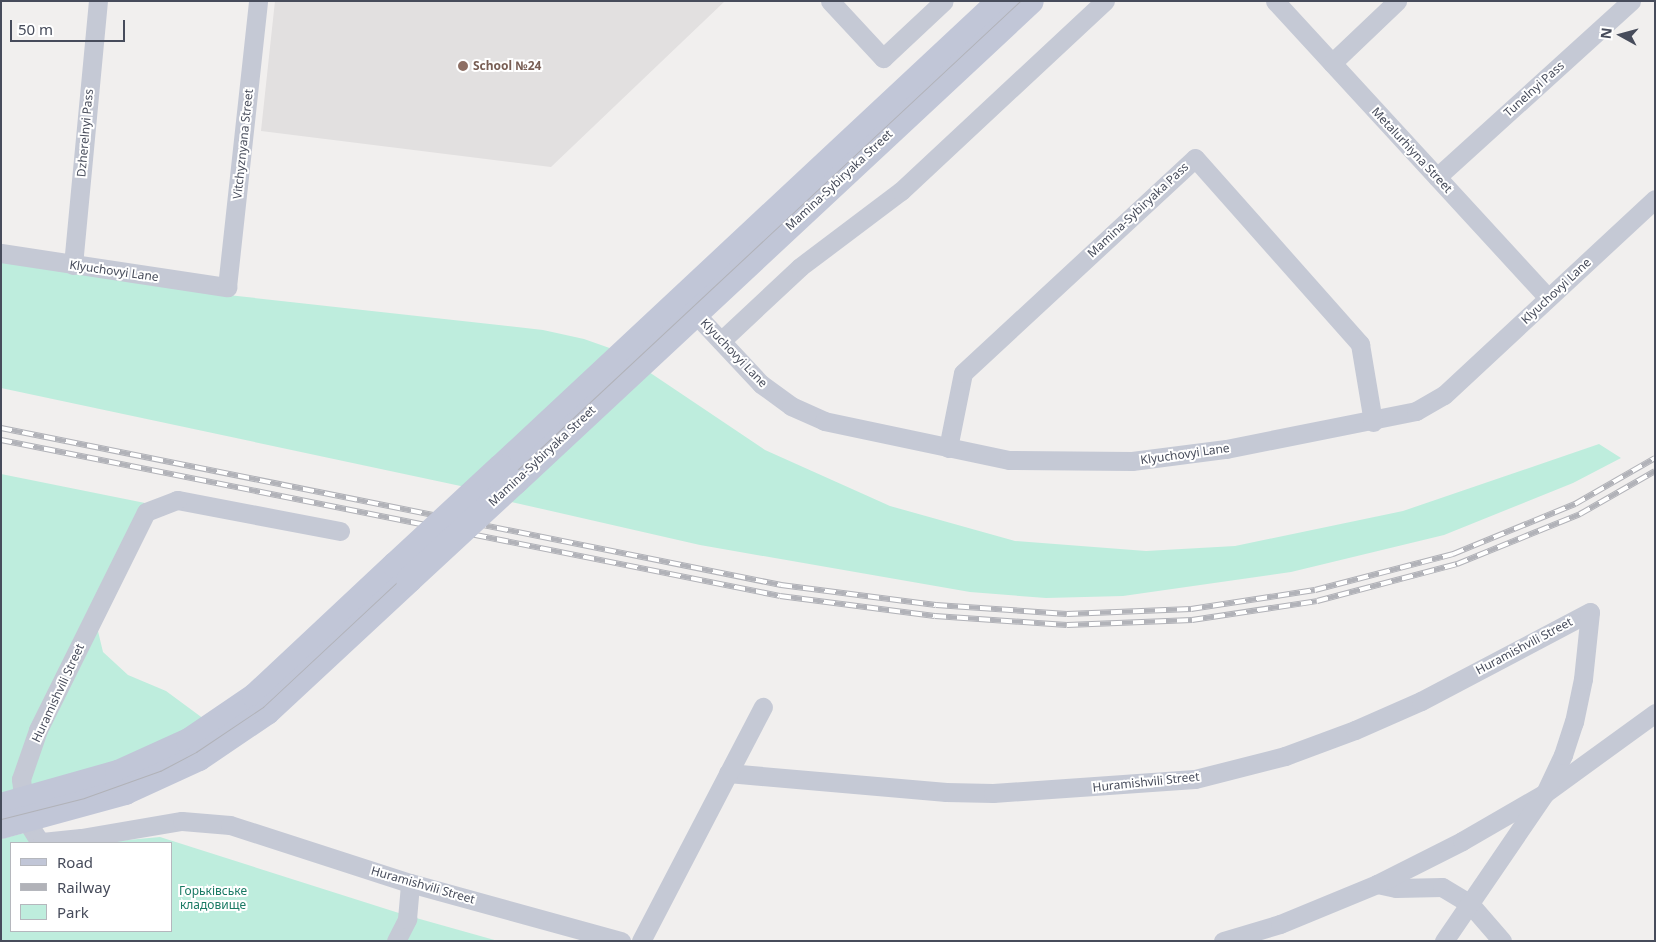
<!DOCTYPE html>
<html>
<head>
<meta charset="utf-8">
<style>
	body { margin:0 }
	#map { position:relative; width:1656px; height:942px; overflow:hidden; background:#f1efee; font-family:"Noto Sans",sans-serif }
	div>[style] { position:absolute }
	.education>* { inset:0; background:#e2e0e0 }
	.green>* { inset:0; background:#beeddd }
	.street>* { height:19px; margin:-9.5px; padding:0 9.5px; transform-origin:9.5px; border-radius:9.5px; background:#c5c9d5 }
	.secondary>* { height:26px; margin:-13px; padding:0 13px; transform-origin:13px; border-radius:13px; background:#c1c6d7 }
	.tram>* { height:1px; margin:-0.5px; padding:0 0.5px; transform-origin:0.5px; border-radius:0.5px; background:#b1b2b8 }
	.rail>* { height:5.5px; margin-top:-2.75px; transform-origin:0; background:repeating-linear-gradient(90deg,#fff 0 11px,#b1b2b8 0 22px); box-sizing:border-box; border-block:1px solid #b1b2b8 }
	.secondary-bridge>* { height:26px; margin:-13px; padding:0 13px; transform-origin:13px; border-radius:13px; background:#c1c6d7 }
	.dots>* { width:14px; height:14px; translate:-50% -50%; box-sizing:border-box; border:2px solid #fff; border-radius:50% }
	span { translate:-50% -50%; white-space:nowrap; text-align:center; line-height:1.15; -webkit-text-stroke:4px #fff; paint-order:stroke }
	.education-label { font-size:12px; color:#785e54; font-weight:700 }
	.left { translate:0 -50%; text-align:left }
	.street-label { font-size:12px; color:#474c5b }
	.park-label { font-size:12px; color:#1a7a64 }
	.frame { position:absolute; inset:0; border:2px solid #474c5b; pointer-events:none }
	.legend { position:absolute; left:10px; top:842px; width:162px; height:90px; box-sizing:border-box; background:#fff; border:1px solid #b5b7bd; margin:0; padding:6px 9px; list-style:none; font-size:15px; color:#474c5b }
	.legend li { display:flex; align-items:center; gap:10px; height:25px }
	.legend b { width:25px; border:1px solid #b5b7bd }
	.north { position:absolute; left:1596px; top:10px; width:50px; height:50px; -webkit-text-stroke:4px #fff; paint-order:stroke; rotate:277deg; font-size:14px; font-weight:700; line-height:20px; text-align:center; color:#474c5b }
	.north::after { content:''; display:block; margin:auto; width:18px; height:22px; background:#474c5b; clip-path:polygon(50% 0,100% 100%,50% 72%,0 100%) }
	.scale { position:absolute; left:10px; top:20px; width:115px; height:22px; box-sizing:border-box; border:2px solid #474c5b; border-top:0; padding-left:6px; font-size:15px; line-height:18px; white-space:nowrap; color:#474c5b; -webkit-text-stroke:4px #fff; paint-order:stroke }
</style>
</head>
<body>
<div id="map">
	<div class="education">
		<i style="clip-path:polygon(275px 1px,725px 1px,551px 167px,261px 131px)"></i>
	</div>
	<div class="green">
		<i style="clip-path:polygon(1px 259px,228px 295px,543px 330px,584px 339px,618px 351px,470px 488px,1px 388px)"></i>
		<i style="clip-path:polygon(643px 368px,765px 450px,890px 506px,1015px 541px,1146px 551px,1235px 546px,1403px 511px,1599px 444px,1621px 458px,1573px 483px,1444px 535px,1291px 572px,1123px 596px,1046px 598px,970px 592px,700px 545px,503px 500px)"></i>
		<i style="clip-path:polygon(1px 474px,150px 504px,97px 627px,103px 652px,128px 675px,166px 691px,208px 722px,152px 753px,1px 799px)"></i>
		<i style="clip-path:polygon(32px 831px,52px 843px,11px 843px,11px 931px,171px 931px,171px 843px,95px 843px,160px 837px,402px 914px,498px 941px,1px 941px,1px 839px)"></i>
	</div>
	<div class="street">
		<i style="left:830px;top:1px;width:78px;rotate:47.1deg"></i>
		<i style="left:883px;top:58px;width:83px;rotate:-43.1deg"></i>
		<i style="left:1275px;top:1px;width:403px;rotate:47.4deg"></i>
		<i style="left:1332px;top:63px;width:90px;rotate:-43.6deg"></i>
		<i style="left:1437px;top:177px;width:262px;rotate:-42.2deg"></i>
		<i style="left:1px;top:253px;width:229px;rotate:8.6deg"></i>
		<i style="left:227px;top:287px;width:288px;rotate:-83.8deg"></i>
		<i style="left:73px;top:265px;width:265px;rotate:-84.6deg"></i>
		<i style="left:688px;top:306px;width:107px;rotate:46.9deg"></i>
		<i style="left:761px;top:384px;width:37px;rotate:36deg"></i>
		<i style="left:791px;top:406px;width:36px;rotate:24deg"></i>
		<i style="left:824px;top:421px;width:189px;rotate:11.9deg"></i>
		<i style="left:1009px;top:460px;width:123px;rotate:0.5deg"></i>
		<i style="left:1132px;top:461px;width:95px;rotate:-7.3deg"></i>
		<i style="left:1226px;top:449px;width:194px;rotate:-11.3deg"></i>
		<i style="left:1416px;top:411px;width:32px;rotate:-30deg"></i>
		<i style="left:1444px;top:395px;width:288px;rotate:-42.9deg"></i>
		<i style="left:721px;top:341px;width:108px;rotate:-43.1deg"></i>
		<i style="left:800px;top:267px;width:126px;rotate:-37deg"></i>
		<i style="left:901px;top:191px;width:279px;rotate:-43deg"></i>
		<i style="left:948px;top:448px;width:76px;rotate:-78.7deg"></i>
		<i style="left:963px;top:373px;width:316px;rotate:-42.8deg"></i>
		<i style="left:1195px;top:158px;width:249px;rotate:48.4deg"></i>
		<i style="left:1360px;top:344px;width:79px;rotate:80.5deg"></i>
		<i style="left:340px;top:531px;width:166px;rotate:-169.2deg"></i>
		<i style="left:177px;top:500px;width:33px;rotate:159deg"></i>
		<i style="left:146px;top:512px;width:243px;rotate:116.4deg"></i>
		<i style="left:38px;top:730px;width:52px;rotate:109.1deg"></i>
		<i style="left:21px;top:779px;width:41px;rotate:83deg"></i>
		<i style="left:26px;top:820px;width:22px;rotate:58deg"></i>
		<i style="left:38px;top:839px;width:5px;rotate:37deg"></i>
		<i style="left:42px;top:842px;width:39px;rotate:-6deg"></i>
		<i style="left:81px;top:838px;width:102px;rotate:-9.6deg"></i>
		<i style="left:182px;top:821px;width:48px;rotate:4.8deg"></i>
		<i style="left:230px;top:825px;width:189px;rotate:17.9deg"></i>
		<i style="left:410px;top:883px;width:219px;rotate:15.4deg"></i>
		<i style="left:728px;top:773px;width:219px;rotate:5deg"></i>
		<i style="left:946px;top:792px;width:47px;rotate:1.2deg"></i>
		<i style="left:993px;top:793px;width:202px;rotate:-4deg"></i>
		<i style="left:1195px;top:779px;width:93px;rotate:-14.3deg"></i>
		<i style="left:1285px;top:756px;width:75px;rotate:-20.4deg"></i>
		<i style="left:1355px;top:730px;width:72px;rotate:-23.7deg"></i>
		<i style="left:1421px;top:701px;width:191px;rotate:-27.8deg"></i>
		<i style="left:1377px;top:884px;width:19px;rotate:12deg"></i>
		<i style="left:1396px;top:888px;width:46px;rotate:-1.2deg"></i>
		<i style="left:1442px;top:887px;width:33px;rotate:31deg"></i>
		<i style="left:1470px;top:904px;width:49px;rotate:49.1deg"></i>
		<i style="left:396px;top:941px;width:25px;rotate:-63deg"></i>
		<i style="left:407px;top:919px;width:36px;rotate:-85deg"></i>
		<i style="left:641px;top:941px;width:264px;rotate:-62.5deg"></i>
		<i style="left:1223px;top:941px;width:59px;rotate:-16.6deg"></i>
		<i style="left:1280px;top:924px;width:105px;rotate:-22.4deg"></i>
		<i style="left:1377px;top:884px;width:95px;rotate:-26.8deg"></i>
		<i style="left:1462px;top:841px;width:96px;rotate:-30deg"></i>
		<i style="left:1545px;top:793px;width:136px;rotate:-36deg"></i>
		<i style="left:1444px;top:941px;width:179px;rotate:-55.7deg"></i>
		<i style="left:1545px;top:793px;width:42px;rotate:-64.7deg"></i>
		<i style="left:1563px;top:755px;width:35px;rotate:-72deg"></i>
		<i style="left:1574px;top:722px;width:44px;rotate:-78.2deg"></i>
		<i style="left:1583px;top:679px;width:67px;rotate:-84deg"></i>
	</div>
	<div class="secondary">
		<i style="left:501px;top:467px;width:683px;rotate:-43.04deg"></i>
		<i style="left:515px;top:482px;width:705px;rotate:-42.99deg"></i>
		<i style="left:1px;top:806px;width:122px;rotate:-15.8deg"></i>
		<i style="left:118px;top:773px;width:78px;rotate:-24.3deg"></i>
		<i style="left:189px;top:741px;width:80px;rotate:-34.3deg"></i>
		<i style="left:255px;top:696px;width:192px;rotate:-43.1deg"></i>
		<i style="left:1px;top:826px;width:129px;rotate:-15.3deg"></i>
		<i style="left:125px;top:792px;width:81px;rotate:-24.7deg"></i>
		<i style="left:199px;top:758px;width:82px;rotate:-34.1deg"></i>
		<i style="left:267px;top:712px;width:194px;rotate:-42.9deg"></i>
	</div>
	<div class="tram">
		<i style="left:1px;top:819px;width:86px;rotate:-14.2deg"></i>
		<i style="left:84px;top:798px;width:81px;rotate:-19.6deg"></i>
		<i style="left:160px;top:771px;width:41px;rotate:-27.8deg"></i>
		<i style="left:196px;top:752px;width:81px;rotate:-33.9deg"></i>
		<i style="left:263px;top:707px;width:1035px;rotate:-43deg"></i>
	</div>
	<div class="rail">
		<i style="left:1px;top:428px;width:796px;rotate:11.38deg"></i>
		<i style="left:781px;top:585px;width:156px;rotate:7.4deg"></i>
		<i style="left:936px;top:605px;width:131px;rotate:3.9deg"></i>
		<i style="left:1067px;top:614px;width:124px;rotate:-2.3deg"></i>
		<i style="left:1191px;top:609px;width:125px;rotate:-8.7deg"></i>
		<i style="left:1315px;top:590px;width:143px;rotate:-14.6deg"></i>
		<i style="left:1453px;top:554px;width:132px;rotate:-22.3deg"></i>
		<i style="left:1575px;top:504px;width:92px;rotate:-29.9deg"></i>
		<i style="left:1px;top:440px;width:794px;rotate:11.32deg"></i>
		<i style="left:780px;top:596px;width:156px;rotate:7.4deg"></i>
		<i style="left:935px;top:616px;width:132px;rotate:3.9deg"></i>
		<i style="left:1067px;top:625px;width:125px;rotate:-2.3deg"></i>
		<i style="left:1192px;top:620px;width:126px;rotate:-8.6deg"></i>
		<i style="left:1317px;top:601px;width:145px;rotate:-14.8deg"></i>
		<i style="left:1457px;top:564px;width:133px;rotate:-22.1deg"></i>
		<i style="left:1580px;top:514px;width:86px;rotate:-29.8deg"></i>
	</div>
	<div class="secondary-bridge">
		<i style="left:395px;top:565px;width:144px;rotate:-42.8deg"></i>
		<i style="left:409px;top:580px;width:144px;rotate:-42.8deg"></i>
	</div>
	<div class="dots">
		<i style="left:463px;top:66px;background:#8d6e63"></i>
	</div>
	<div class="education-label">
		<span class="left" style="left:473px;top:66px">School №24</span>
	</div>
	<div class="street-label">
		<span style="left:1534px;top:89px;rotate:-42deg">Tunelnyi Pass</span>
		<span style="left:85px;top:133px;rotate:-85deg">Dzherelnyi Pass</span>
		<span style="left:243px;top:144px;rotate:-84deg">Vitchyznyana Street</span>
		<span style="left:1412px;top:150px;rotate:47deg">Metalurhiyna Street</span>
		<span style="left:839px;top:180px;rotate:-43deg">Mamina-Sybiryaka Street</span>
		<span style="left:1138px;top:210px;rotate:-43deg">Mamina-Sybiryaka Pass</span>
		<span style="left:114px;top:271px;rotate:8deg">Klyuchovyi Lane</span>
		<span style="left:1556px;top:291px;rotate:-43deg">Klyuchovyi Lane</span>
		<span style="left:734px;top:353px;rotate:46deg">Klyuchovyi Lane</span>
		<span style="left:1185px;top:454px;rotate:-8deg">Klyuchovyi Lane</span>
		<span style="left:542px;top:456px;rotate:-43deg">Mamina-Sybiryaka Street</span>
		<span style="left:1524px;top:646px;rotate:-28deg">Huramishvili Street</span>
		<span style="left:58px;top:693px;rotate:-65deg">Huramishvili Street</span>
		<span style="left:1146px;top:782px;rotate:-6deg">Huramishvili Street</span>
		<span style="left:423px;top:885px;rotate:16deg">Huramishvili Street</span>
	</div>
	<div class="park-label">
		<span style="left:213px;top:898px">Горьківське<br>кладовище</span>
	</div>
	<div class="frame"></div>
	<ul class="legend">
	<li><b style="height:6px;background:#c1c6d7"></b>Road</li>
	<li><b style="height:6px;background:#b1b2b8"></b>Railway</li>
	<li><b style="height:14px;background:#beeddd"></b>Park</li>
	</ul>
	<div class="north">N</div>
	<div class="scale">50 m</div>
</div>
</body>
</html>
